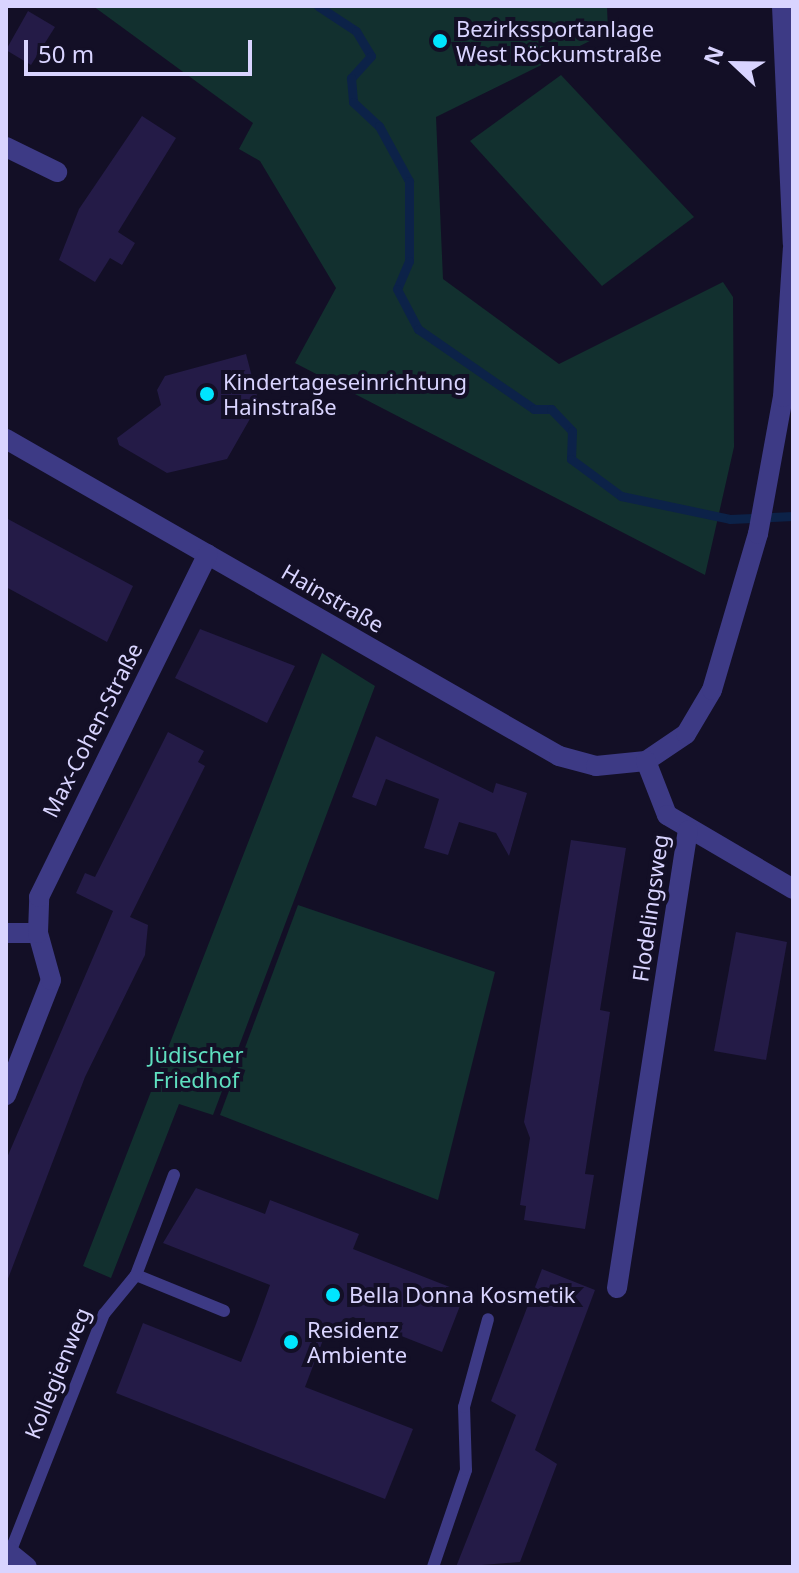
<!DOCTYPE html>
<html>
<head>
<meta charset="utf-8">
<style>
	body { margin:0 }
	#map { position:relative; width:799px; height:1573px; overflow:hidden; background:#130f26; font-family:"Noto Sans",sans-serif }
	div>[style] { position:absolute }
	.green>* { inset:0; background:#12302f }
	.stream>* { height:9px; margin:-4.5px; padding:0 4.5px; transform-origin:4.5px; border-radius:4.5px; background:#0c2248 }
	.building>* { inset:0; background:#241b47 }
	.service>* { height:12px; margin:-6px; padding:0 6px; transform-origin:6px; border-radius:6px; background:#3d3a85 }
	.minor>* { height:20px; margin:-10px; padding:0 10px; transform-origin:10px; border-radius:10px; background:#3d3a85 }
	.dots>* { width:22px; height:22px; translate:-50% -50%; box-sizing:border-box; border:4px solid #130f26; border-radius:50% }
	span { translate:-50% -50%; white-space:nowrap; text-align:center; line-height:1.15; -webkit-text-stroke:8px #130f26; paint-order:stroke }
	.poi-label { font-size:22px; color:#d9d4ff }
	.left { translate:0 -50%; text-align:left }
	.street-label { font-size:22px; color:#d9d4ff }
	.park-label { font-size:22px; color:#5fe0c0 }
	.frame { position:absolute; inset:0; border:8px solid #d9d4ff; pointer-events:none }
	.north { position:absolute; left:695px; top:24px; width:80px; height:80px; -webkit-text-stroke:6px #130f26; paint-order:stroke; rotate:292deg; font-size:22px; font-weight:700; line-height:32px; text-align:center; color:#d9d4ff }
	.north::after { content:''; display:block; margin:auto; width:28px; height:36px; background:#d9d4ff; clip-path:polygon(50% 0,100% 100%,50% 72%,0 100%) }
	.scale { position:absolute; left:24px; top:40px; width:228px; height:36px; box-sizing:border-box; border:4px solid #d9d4ff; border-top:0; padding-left:10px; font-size:24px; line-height:28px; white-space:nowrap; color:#d9d4ff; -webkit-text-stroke:6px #130f26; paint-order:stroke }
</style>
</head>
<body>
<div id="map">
	<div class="green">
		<i style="clip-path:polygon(93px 6px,607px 6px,608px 32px,436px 117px,443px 279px,559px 364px,723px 282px,733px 297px,734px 447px,705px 575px,295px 363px,336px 288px,260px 161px,239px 149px,253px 123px)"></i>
		<i style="clip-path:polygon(561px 75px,694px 217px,602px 286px,470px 141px)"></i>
		<i style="clip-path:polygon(322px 653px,375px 686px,213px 1115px,179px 1104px,111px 1278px,83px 1266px)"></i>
		<i style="clip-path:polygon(298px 905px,495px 972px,438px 1200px,220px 1115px)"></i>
	</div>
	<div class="stream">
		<i style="left:318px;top:6px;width:45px;rotate:33.3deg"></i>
		<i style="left:356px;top:31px;width:29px;rotate:59deg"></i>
		<i style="left:371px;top:56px;width:30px;rotate:132deg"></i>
		<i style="left:351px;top:78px;width:24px;rotate:85deg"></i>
		<i style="left:353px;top:102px;width:35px;rotate:43deg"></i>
		<i style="left:379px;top:126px;width:63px;rotate:61.4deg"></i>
		<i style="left:409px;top:181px;width:80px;rotate:90deg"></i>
		<i style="left:409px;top:261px;width:30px;rotate:113deg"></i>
		<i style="left:397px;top:289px;width:45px;rotate:62.3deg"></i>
		<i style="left:418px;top:329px;width:141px;rotate:34.6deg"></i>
		<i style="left:534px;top:409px;width:17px"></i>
		<i style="left:551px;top:409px;width:30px;rotate:46deg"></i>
		<i style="left:572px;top:431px;width:28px;rotate:92deg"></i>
		<i style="left:571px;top:459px;width:62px;rotate:36.5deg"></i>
		<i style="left:621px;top:496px;width:111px;rotate:11.9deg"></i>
		<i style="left:730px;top:519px;width:63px;rotate:-2.7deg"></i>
	</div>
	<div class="building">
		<i style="clip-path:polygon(28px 11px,55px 27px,31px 65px,6px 50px)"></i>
		<i style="clip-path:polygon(142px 116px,176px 138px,118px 232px,135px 243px,122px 265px,110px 258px,95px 282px,59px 260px,79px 209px)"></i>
		<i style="clip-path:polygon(246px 354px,259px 403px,227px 459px,167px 473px,119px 445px,117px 438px,161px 405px,157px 390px,165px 376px)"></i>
		<i style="clip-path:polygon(6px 518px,133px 586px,107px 642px,6px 587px)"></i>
		<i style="clip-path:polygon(200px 629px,295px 666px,267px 723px,175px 678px)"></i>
		<i style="clip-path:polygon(168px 732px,204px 751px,198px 762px,205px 766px,130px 917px,148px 925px,145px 955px,85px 1077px,6px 1284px,6px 1160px,113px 911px,76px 893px,85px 873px,95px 877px)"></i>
		<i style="clip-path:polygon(376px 736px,493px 793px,496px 783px,527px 793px,509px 856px,496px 833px,459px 822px,448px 855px,424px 848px,439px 799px,386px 779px,376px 806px,352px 797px)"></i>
		<i style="clip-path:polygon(571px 840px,626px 848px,600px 1010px,610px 1012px,585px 1174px,594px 1175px,585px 1229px,524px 1220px,526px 1206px,520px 1205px,530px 1138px,524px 1122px)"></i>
		<i style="clip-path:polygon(736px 932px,787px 942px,766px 1060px,714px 1051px)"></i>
		<i style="clip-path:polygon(196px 1188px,265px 1214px,270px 1200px,359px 1234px,353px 1249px,465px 1293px,442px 1352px,353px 1317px,328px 1327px,305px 1387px,413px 1429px,385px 1499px,116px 1393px,143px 1323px,241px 1362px,256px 1324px,270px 1285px,163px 1243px)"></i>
		<i style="clip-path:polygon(542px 1269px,595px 1290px,535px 1450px,557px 1464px,520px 1562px,456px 1567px,516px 1415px,491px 1401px)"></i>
	</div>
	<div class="service">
		<i style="left:136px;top:1275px;width:95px;rotate:22.2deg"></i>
		<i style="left:11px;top:1550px;width:254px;rotate:-68.5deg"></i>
		<i style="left:104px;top:1314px;width:50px;rotate:-50.6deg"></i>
		<i style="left:136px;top:1275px;width:107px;rotate:-69.2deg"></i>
		<i style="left:433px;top:1567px;width:102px;rotate:-71.2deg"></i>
		<i style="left:466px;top:1470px;width:63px;rotate:-91.8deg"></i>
		<i style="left:464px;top:1407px;width:91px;rotate:-74.7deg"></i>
	</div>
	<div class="minor">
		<i style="left:782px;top:6px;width:238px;rotate:87.4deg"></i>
		<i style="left:6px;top:147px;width:57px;rotate:26.1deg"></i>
		<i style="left:6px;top:439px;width:637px;rotate:29.82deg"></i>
		<i style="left:559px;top:756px;width:38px;rotate:15deg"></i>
		<i style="left:596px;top:766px;width:50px;rotate:-5.7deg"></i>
		<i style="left:646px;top:761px;width:48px;rotate:-34deg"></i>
		<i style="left:686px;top:734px;width:51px;rotate:-59.4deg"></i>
		<i style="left:712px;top:690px;width:163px;rotate:-73.6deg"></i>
		<i style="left:758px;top:534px;width:139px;rotate:-79.7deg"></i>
		<i style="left:783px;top:397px;width:149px;rotate:-86.2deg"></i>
		<i style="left:646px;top:761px;width:58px;rotate:68.7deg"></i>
		<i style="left:667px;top:815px;width:146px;rotate:30.4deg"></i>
		<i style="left:6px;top:933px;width:32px"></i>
		<i style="left:6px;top:1095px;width:123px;rotate:-68.6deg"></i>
		<i style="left:51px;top:980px;width:49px;rotate:-105.5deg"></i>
		<i style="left:38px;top:933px;width:36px;rotate:-88deg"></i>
		<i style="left:39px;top:897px;width:382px;rotate:-63.8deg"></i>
		<i style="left:617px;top:1288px;width:463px;rotate:-81.2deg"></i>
		<i style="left:6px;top:1550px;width:27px;rotate:39deg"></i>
	</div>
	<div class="dots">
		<i style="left:440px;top:41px;background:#00e5ff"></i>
		<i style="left:207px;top:394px;background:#00e5ff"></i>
		<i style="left:333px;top:1295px;background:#00e5ff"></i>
		<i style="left:291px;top:1342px;background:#00e5ff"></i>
	</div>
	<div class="poi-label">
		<span class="left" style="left:456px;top:41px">Bezirkssportanlage<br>West Röckumstraße</span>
		<span class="left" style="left:223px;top:394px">Kindertageseinrichtung<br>Hainstraße</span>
		<span class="left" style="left:349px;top:1295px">Bella Donna Kosmetik</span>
		<span class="left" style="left:307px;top:1342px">Residenz<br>Ambiente</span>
	</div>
	<div class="street-label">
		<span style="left:333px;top:598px;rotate:30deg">Hainstraße</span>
		<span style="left:92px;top:730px;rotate:-63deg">Max-Cohen-Straße</span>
		<span style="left:650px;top:908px;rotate:-82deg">Flodelingsweg</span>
		<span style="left:57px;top:1373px;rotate:-68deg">Kollegienweg</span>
	</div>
	<div class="park-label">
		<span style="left:196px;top:1067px">Jüdischer<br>Friedhof</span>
	</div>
	<div class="frame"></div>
	<div class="north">N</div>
	<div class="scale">50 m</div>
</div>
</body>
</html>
